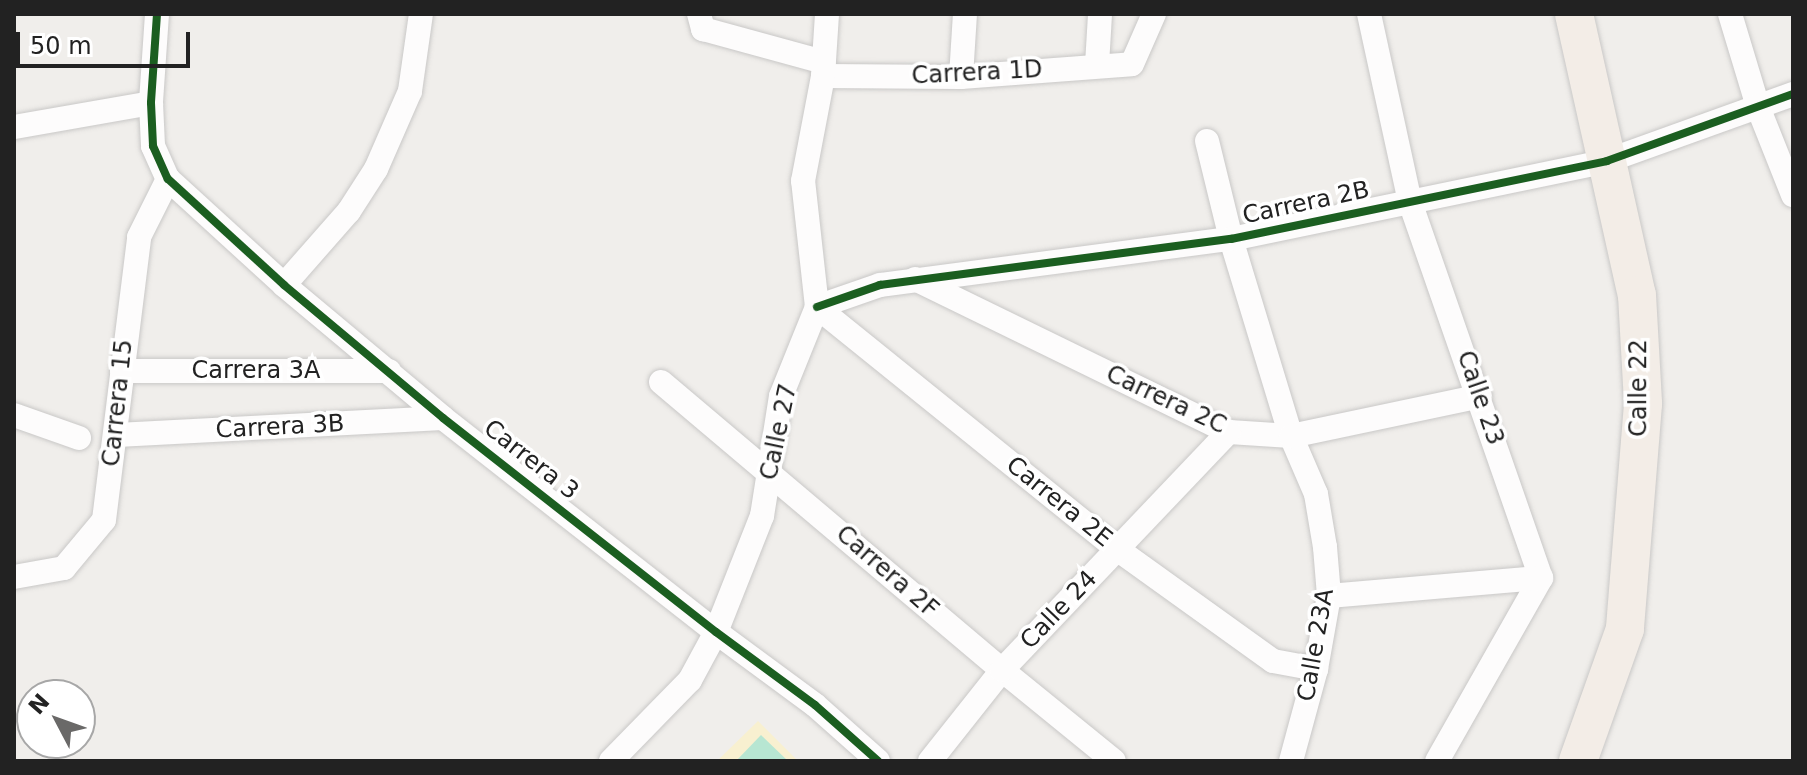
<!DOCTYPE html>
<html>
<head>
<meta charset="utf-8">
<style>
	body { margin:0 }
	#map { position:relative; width:1807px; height:775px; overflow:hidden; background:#f0eeeb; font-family:"DejaVu Sans",sans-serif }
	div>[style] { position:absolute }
	.sand>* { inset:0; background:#f8f0d0 }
	.pitch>* { inset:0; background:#b7e6d2 }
	.roads { filter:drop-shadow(0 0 2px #c9c8c7) drop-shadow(0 0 2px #c9c8c7) }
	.minor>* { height:24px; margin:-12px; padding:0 12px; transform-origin:12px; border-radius:12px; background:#fdfcfc }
	.primary>* { height:38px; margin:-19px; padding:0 19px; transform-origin:19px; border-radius:19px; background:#f3ede7 }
	.cycleway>* { height:8px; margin:-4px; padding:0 4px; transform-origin:4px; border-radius:4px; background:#1b5e20 }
	span { translate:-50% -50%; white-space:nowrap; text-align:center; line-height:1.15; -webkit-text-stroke:7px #fff; paint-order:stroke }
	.street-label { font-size:24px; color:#222 }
	.frame { position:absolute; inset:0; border:16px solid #222; pointer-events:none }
	.north { position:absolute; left:16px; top:679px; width:80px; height:80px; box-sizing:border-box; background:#fff; border:2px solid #a7a7a7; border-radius:50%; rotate:311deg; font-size:22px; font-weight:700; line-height:32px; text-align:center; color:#222 }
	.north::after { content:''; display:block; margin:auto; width:28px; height:36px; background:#6a6968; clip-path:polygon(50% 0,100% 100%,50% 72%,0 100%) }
	.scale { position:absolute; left:16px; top:32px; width:174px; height:36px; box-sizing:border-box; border:4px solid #222; border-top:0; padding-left:10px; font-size:24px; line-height:28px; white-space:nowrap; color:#222; -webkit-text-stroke:6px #fff; paint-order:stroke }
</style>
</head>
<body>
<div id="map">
	<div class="sand">
		<i style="clip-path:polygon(758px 721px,798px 761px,717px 761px)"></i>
	</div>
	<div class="pitch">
		<i style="clip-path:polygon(761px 735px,788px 761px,736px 761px)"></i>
	</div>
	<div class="roads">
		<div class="minor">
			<i style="left:157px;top:14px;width:89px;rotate:93.9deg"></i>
			<i style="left:151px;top:103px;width:43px;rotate:87.3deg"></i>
			<i style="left:153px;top:146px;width:36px;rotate:66deg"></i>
			<i style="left:168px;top:179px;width:157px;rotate:42.4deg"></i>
			<i style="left:284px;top:285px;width:207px;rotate:39.9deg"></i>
			<i style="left:443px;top:418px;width:347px;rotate:38.1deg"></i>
			<i style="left:716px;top:632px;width:123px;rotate:36.4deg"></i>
			<i style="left:815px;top:705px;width:84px;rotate:41.6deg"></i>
			<i style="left:699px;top:14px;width:16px;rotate:75deg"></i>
			<i style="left:703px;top:29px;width:125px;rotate:15.3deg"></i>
			<i style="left:1369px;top:14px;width:192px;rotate:77.7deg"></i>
			<i style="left:1410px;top:202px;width:398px;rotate:70.8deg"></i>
			<i style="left:1541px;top:578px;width:210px;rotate:119.6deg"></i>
			<i style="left:1730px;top:14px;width:97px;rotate:73.2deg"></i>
			<i style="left:1758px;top:107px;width:95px;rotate:68.3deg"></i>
			<i style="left:1097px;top:65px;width:51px;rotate:-86.6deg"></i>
			<i style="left:823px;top:76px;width:138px;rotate:0.4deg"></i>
			<i style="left:961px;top:77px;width:171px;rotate:-4.3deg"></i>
			<i style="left:1132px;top:64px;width:55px;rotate:-66.3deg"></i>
			<i style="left:961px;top:77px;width:63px;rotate:-86.4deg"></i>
			<i style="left:14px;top:127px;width:139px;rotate:-9.9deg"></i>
			<i style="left:1207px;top:141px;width:101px;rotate:76.2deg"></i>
			<i style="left:1231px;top:239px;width:206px;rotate:73.1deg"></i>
			<i style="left:1291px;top:436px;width:63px;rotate:66.7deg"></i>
			<i style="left:1316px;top:494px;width:54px;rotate:80.4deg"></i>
			<i style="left:1325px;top:547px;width:49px;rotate:85.3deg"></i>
			<i style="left:1329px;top:596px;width:74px;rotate:100.1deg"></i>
			<i style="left:1316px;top:669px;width:95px;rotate:105.2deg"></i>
			<i style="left:915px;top:279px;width:349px;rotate:26deg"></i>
			<i style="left:1229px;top:432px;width:62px;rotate:3.7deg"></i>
			<i style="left:1291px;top:436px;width:193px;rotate:-11.9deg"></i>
			<i style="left:284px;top:285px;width:98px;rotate:-48.7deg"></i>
			<i style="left:349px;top:211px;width:50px;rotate:-57.3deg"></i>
			<i style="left:376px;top:169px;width:85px;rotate:-66.4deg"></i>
			<i style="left:410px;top:91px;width:78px;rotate:-81.9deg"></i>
			<i style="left:817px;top:307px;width:67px;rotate:-19.2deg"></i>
			<i style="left:880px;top:285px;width:354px;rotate:-7.5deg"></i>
			<i style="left:1231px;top:239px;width:384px;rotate:-11.7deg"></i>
			<i style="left:1607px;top:161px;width:198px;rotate:-19.8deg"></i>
			<i style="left:817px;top:307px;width:385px;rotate:38.9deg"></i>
			<i style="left:1117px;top:549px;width:192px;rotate:35.7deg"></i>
			<i style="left:1273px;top:661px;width:44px;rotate:10.5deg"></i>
			<i style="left:122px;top:371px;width:267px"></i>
			<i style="left:661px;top:382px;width:446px;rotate:40.2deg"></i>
			<i style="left:1002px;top:670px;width:144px;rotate:39.1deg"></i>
			<i style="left:14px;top:415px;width:69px;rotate:19.5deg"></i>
			<i style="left:117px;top:435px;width:326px;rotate:-3deg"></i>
			<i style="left:14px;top:577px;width:51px;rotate:-10.2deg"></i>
			<i style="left:64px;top:568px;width:62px;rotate:-50.2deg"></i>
			<i style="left:104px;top:520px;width:285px;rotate:-82.9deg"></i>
			<i style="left:139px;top:237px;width:65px;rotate:-63.4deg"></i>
			<i style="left:1329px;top:596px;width:213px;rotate:-4.9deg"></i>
			<i style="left:611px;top:761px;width:113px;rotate:-45.7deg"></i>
			<i style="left:690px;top:680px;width:55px;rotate:-61.6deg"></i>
			<i style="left:716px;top:632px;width:125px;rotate:-68.4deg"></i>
			<i style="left:762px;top:516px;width:121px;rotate:-81deg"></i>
			<i style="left:781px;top:396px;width:96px;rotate:-68deg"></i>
			<i style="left:817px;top:307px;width:127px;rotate:-96.3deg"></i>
			<i style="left:803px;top:181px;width:107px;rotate:-79.2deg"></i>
			<i style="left:823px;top:76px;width:62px;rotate:-86.3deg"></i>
			<i style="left:930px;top:761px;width:116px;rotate:-51.6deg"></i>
			<i style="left:1002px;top:670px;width:329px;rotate:-46.4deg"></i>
		</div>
		<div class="primary">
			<i style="left:1574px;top:14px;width:288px;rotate:77.4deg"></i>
			<i style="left:1637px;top:295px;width:109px;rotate:86.8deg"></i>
			<i style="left:1643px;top:404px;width:226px;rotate:94.6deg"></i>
			<i style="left:1625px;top:629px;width:140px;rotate:109.6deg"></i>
		</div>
	</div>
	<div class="cycleway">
		<i style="left:157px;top:14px;width:89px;rotate:93.9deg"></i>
		<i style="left:151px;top:103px;width:43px;rotate:87.3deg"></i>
		<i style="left:153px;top:146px;width:36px;rotate:66deg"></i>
		<i style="left:168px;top:179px;width:157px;rotate:42.4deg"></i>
		<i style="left:284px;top:285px;width:207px;rotate:39.9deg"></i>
		<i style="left:443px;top:418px;width:347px;rotate:38.1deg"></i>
		<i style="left:716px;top:632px;width:123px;rotate:36.4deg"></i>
		<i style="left:815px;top:705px;width:84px;rotate:41.6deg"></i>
		<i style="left:817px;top:307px;width:67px;rotate:-19.2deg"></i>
		<i style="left:880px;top:285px;width:354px;rotate:-7.5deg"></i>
		<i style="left:1231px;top:239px;width:384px;rotate:-11.7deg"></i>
		<i style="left:1607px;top:161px;width:198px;rotate:-19.8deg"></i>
	</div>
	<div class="street-label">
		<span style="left:977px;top:73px;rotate:-3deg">Carrera 1D</span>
		<span style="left:1306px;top:203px;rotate:-12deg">Carrera 2B</span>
		<span style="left:256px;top:371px">Carrera 3A</span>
		<span style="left:1639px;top:388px;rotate:-90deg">Calle 22</span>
		<span style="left:1480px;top:398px;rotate:71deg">Calle 23</span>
		<span style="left:1166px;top:400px;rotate:25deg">Carrera 2C</span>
		<span style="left:118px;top:403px;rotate:-84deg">Carrera 15</span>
		<span style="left:280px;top:427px;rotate:-3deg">Carrera 3B</span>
		<span style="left:779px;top:432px;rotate:-78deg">Calle 27</span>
		<span style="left:531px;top:460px;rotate:38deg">Carrera 3</span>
		<span style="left:1059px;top:502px;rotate:39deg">Carrera 2E</span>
		<span style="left:887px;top:572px;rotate:41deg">Carrera 2F</span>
		<span style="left:1059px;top:610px;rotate:-46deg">Calle 24</span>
		<span style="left:1316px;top:645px;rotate:-80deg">Calle 23A</span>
	</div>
	<div class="frame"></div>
	<div class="north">N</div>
	<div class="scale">50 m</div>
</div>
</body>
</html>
